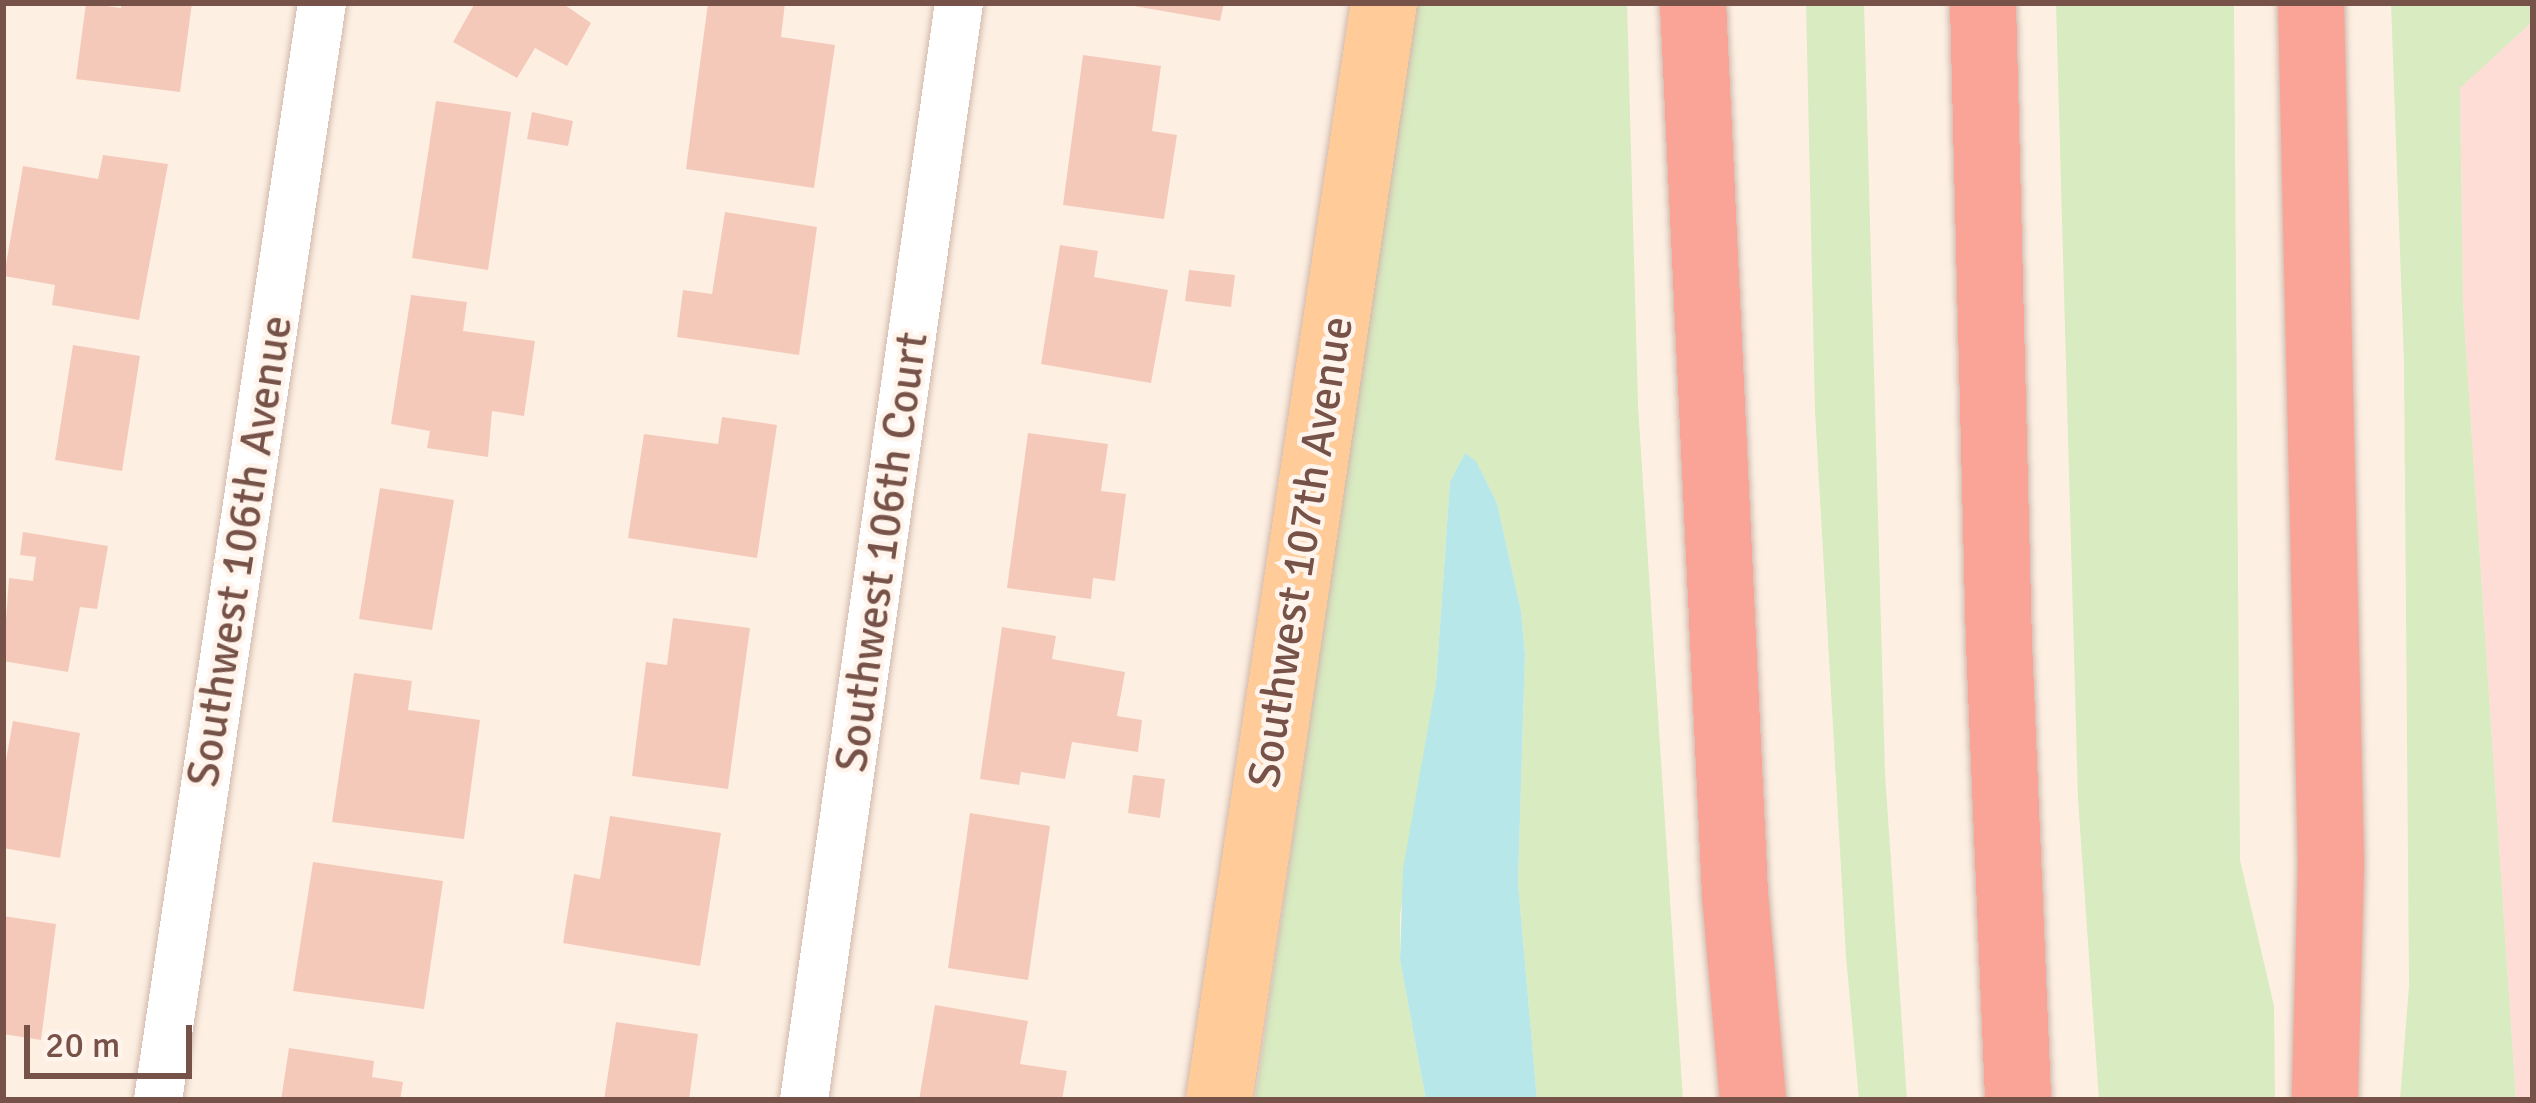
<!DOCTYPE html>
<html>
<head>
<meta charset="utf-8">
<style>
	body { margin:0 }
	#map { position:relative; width:2536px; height:1103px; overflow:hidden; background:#fdf0e3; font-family:Signika,sans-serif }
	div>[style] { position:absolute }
	.commercial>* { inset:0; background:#feddd6 }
	.green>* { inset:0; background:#d8ebc1 }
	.water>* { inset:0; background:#b7e7e8 }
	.building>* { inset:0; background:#f4c9ba }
	.roads { filter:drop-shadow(0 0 3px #d1b8ac) drop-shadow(0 0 3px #d1b8ac) }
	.street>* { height:48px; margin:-24px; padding:0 24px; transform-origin:24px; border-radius:24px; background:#fff }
	.primary>* { height:66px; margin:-33px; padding:0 33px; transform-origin:33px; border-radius:33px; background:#ffcb99 }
	.highway>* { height:66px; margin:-33px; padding:0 33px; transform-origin:33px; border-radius:33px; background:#faa497 }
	span { translate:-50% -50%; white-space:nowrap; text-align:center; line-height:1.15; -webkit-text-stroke:9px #fff4eb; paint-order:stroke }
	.street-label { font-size:45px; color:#775248 }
	.frame { position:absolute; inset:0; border:6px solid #775248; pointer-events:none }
	.scale { position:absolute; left:24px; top:1025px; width:168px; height:54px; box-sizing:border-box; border:6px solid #775248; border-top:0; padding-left:15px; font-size:36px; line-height:42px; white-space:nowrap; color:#775248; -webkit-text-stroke:9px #fff4eb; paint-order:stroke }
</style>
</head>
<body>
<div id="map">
	<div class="commercial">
		<i style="clip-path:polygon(2533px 21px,2533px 1100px,2516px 1100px,2463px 304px,2460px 87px)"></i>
	</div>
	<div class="green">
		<i style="clip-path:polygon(1414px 3px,1627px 3px,1638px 406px,1683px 1100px,1537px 1100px,1518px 883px,1525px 654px,1521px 611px,1497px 503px,1476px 462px,1465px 453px,1450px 482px,1436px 683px,1400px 915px,1400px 960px,1426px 1100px,1255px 1100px)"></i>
		<i style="clip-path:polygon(1806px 3px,1864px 3px,1885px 773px,1907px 1100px,1859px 1100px,1846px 956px,1815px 411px)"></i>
		<i style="clip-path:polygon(2056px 3px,2234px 3px,2240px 860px,2274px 1006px,2275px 1100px,2099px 1100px,2078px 799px)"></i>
		<i style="clip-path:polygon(2391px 3px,2533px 3px,2533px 21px,2460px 88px,2463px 304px,2516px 1100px,2400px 1100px,2409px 986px,2404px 362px)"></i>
	</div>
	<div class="water">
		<i style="clip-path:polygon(1465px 453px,1476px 461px,1497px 503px,1521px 611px,1525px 654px,1518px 883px,1537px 1100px,1426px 1100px,1400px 960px,1403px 869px,1436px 683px,1450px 482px)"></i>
	</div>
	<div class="building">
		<i style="clip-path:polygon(86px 3px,121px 8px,122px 3px,192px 3px,180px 92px,76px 79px)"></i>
		<i style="clip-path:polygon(475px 3px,562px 3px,591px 23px,567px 66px,535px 48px,517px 78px,453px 42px)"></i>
		<i style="clip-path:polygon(708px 3px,785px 3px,781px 37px,835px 45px,814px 188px,686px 169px)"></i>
		<i style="clip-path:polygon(1117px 3px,1224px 3px,1220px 21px)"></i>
		<i style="clip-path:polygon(1083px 55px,1161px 66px,1152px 131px,1177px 135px,1164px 219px,1063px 205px)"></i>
		<i style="clip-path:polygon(436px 101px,511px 112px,488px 270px,412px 258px)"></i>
		<i style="clip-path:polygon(532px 112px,573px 121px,568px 146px,527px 139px)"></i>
		<i style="clip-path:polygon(103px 155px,168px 164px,139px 320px,52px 305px,55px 285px,4px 276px,23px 166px,98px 179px)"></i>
		<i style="clip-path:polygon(725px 212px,817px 227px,799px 355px,677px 337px,683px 290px,712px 294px)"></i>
		<i style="clip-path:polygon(1060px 245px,1098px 251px,1094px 277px,1168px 290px,1151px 383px,1041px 364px)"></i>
		<i style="clip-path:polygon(1189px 270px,1235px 275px,1231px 307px,1185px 301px)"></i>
		<i style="clip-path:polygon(411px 295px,467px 302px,463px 331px,535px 341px,524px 416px,492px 411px,488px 457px,427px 448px,430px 431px,391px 424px)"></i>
		<i style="clip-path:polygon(73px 345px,140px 356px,122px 471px,55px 460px)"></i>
		<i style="clip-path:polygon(722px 417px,777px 425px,757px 558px,628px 538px,644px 434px,718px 444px)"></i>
		<i style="clip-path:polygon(1028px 433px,1108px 444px,1101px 491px,1126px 494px,1115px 581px,1093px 578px,1091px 599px,1007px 588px)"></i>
		<i style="clip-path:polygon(380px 488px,454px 500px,432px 630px,359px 619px)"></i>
		<i style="clip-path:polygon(23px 532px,108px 546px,97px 609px,80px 607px,68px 672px,3px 661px,9px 578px,33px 581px,36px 557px,20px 555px)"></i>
		<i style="clip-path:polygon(673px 618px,750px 628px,728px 789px,632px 776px,646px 662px,667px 665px)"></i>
		<i style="clip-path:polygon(1002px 627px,1056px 636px,1052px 659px,1125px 672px,1117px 716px,1142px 720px,1138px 752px,1072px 742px,1065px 779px,1021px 772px,1019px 785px,980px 779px)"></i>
		<i style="clip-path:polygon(354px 673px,412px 681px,408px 710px,480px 720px,464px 839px,332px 822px)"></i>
		<i style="clip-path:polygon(13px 721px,80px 733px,60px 858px,3px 848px,3px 777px)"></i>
		<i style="clip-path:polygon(1133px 775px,1165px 779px,1160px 818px,1128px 813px)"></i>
		<i style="clip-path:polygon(970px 813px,1050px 826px,1028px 980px,948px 968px)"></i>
		<i style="clip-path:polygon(610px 816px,721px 833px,700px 966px,563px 943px,574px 874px,600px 879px)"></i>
		<i style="clip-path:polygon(313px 862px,443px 881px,424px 1009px,293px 991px)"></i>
		<i style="clip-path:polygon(3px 916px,56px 924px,41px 1040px,3px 1034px)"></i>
		<i style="clip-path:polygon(935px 1005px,1028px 1021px,1020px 1064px,1067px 1071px,1062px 1100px,919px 1100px)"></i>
		<i style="clip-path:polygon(616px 1022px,698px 1034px,689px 1100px,604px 1100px)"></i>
		<i style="clip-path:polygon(289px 1048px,374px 1061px,372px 1077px,403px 1082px,400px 1100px,281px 1100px)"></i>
	</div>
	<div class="roads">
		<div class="street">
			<i style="left:158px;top:1100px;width:1109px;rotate:-81.5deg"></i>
			<i style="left:804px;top:1100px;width:1108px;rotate:-81.96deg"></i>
		</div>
		<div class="primary">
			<i style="left:1219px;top:1100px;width:1109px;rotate:-81.45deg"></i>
		</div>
		<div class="highway">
			<i style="left:1693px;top:3px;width:892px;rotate:87.3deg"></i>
			<i style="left:1735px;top:894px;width:207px;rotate:85deg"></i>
			<i style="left:1983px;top:3px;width:640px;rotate:88.57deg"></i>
			<i style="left:1999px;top:643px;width:457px;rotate:87.6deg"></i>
			<i style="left:2311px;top:3px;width:861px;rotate:88.67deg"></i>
			<i style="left:2331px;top:864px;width:236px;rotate:91.5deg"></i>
		</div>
	</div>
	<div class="street-label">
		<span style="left:240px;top:551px;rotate:-81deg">Southwest 106th Avenue</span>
		<span style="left:882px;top:552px;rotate:-82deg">Southwest 106th Court</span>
		<span style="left:1301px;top:552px;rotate:-81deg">Southwest 107th Avenue</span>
	</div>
	<div class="frame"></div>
	<div class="scale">20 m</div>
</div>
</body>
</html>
